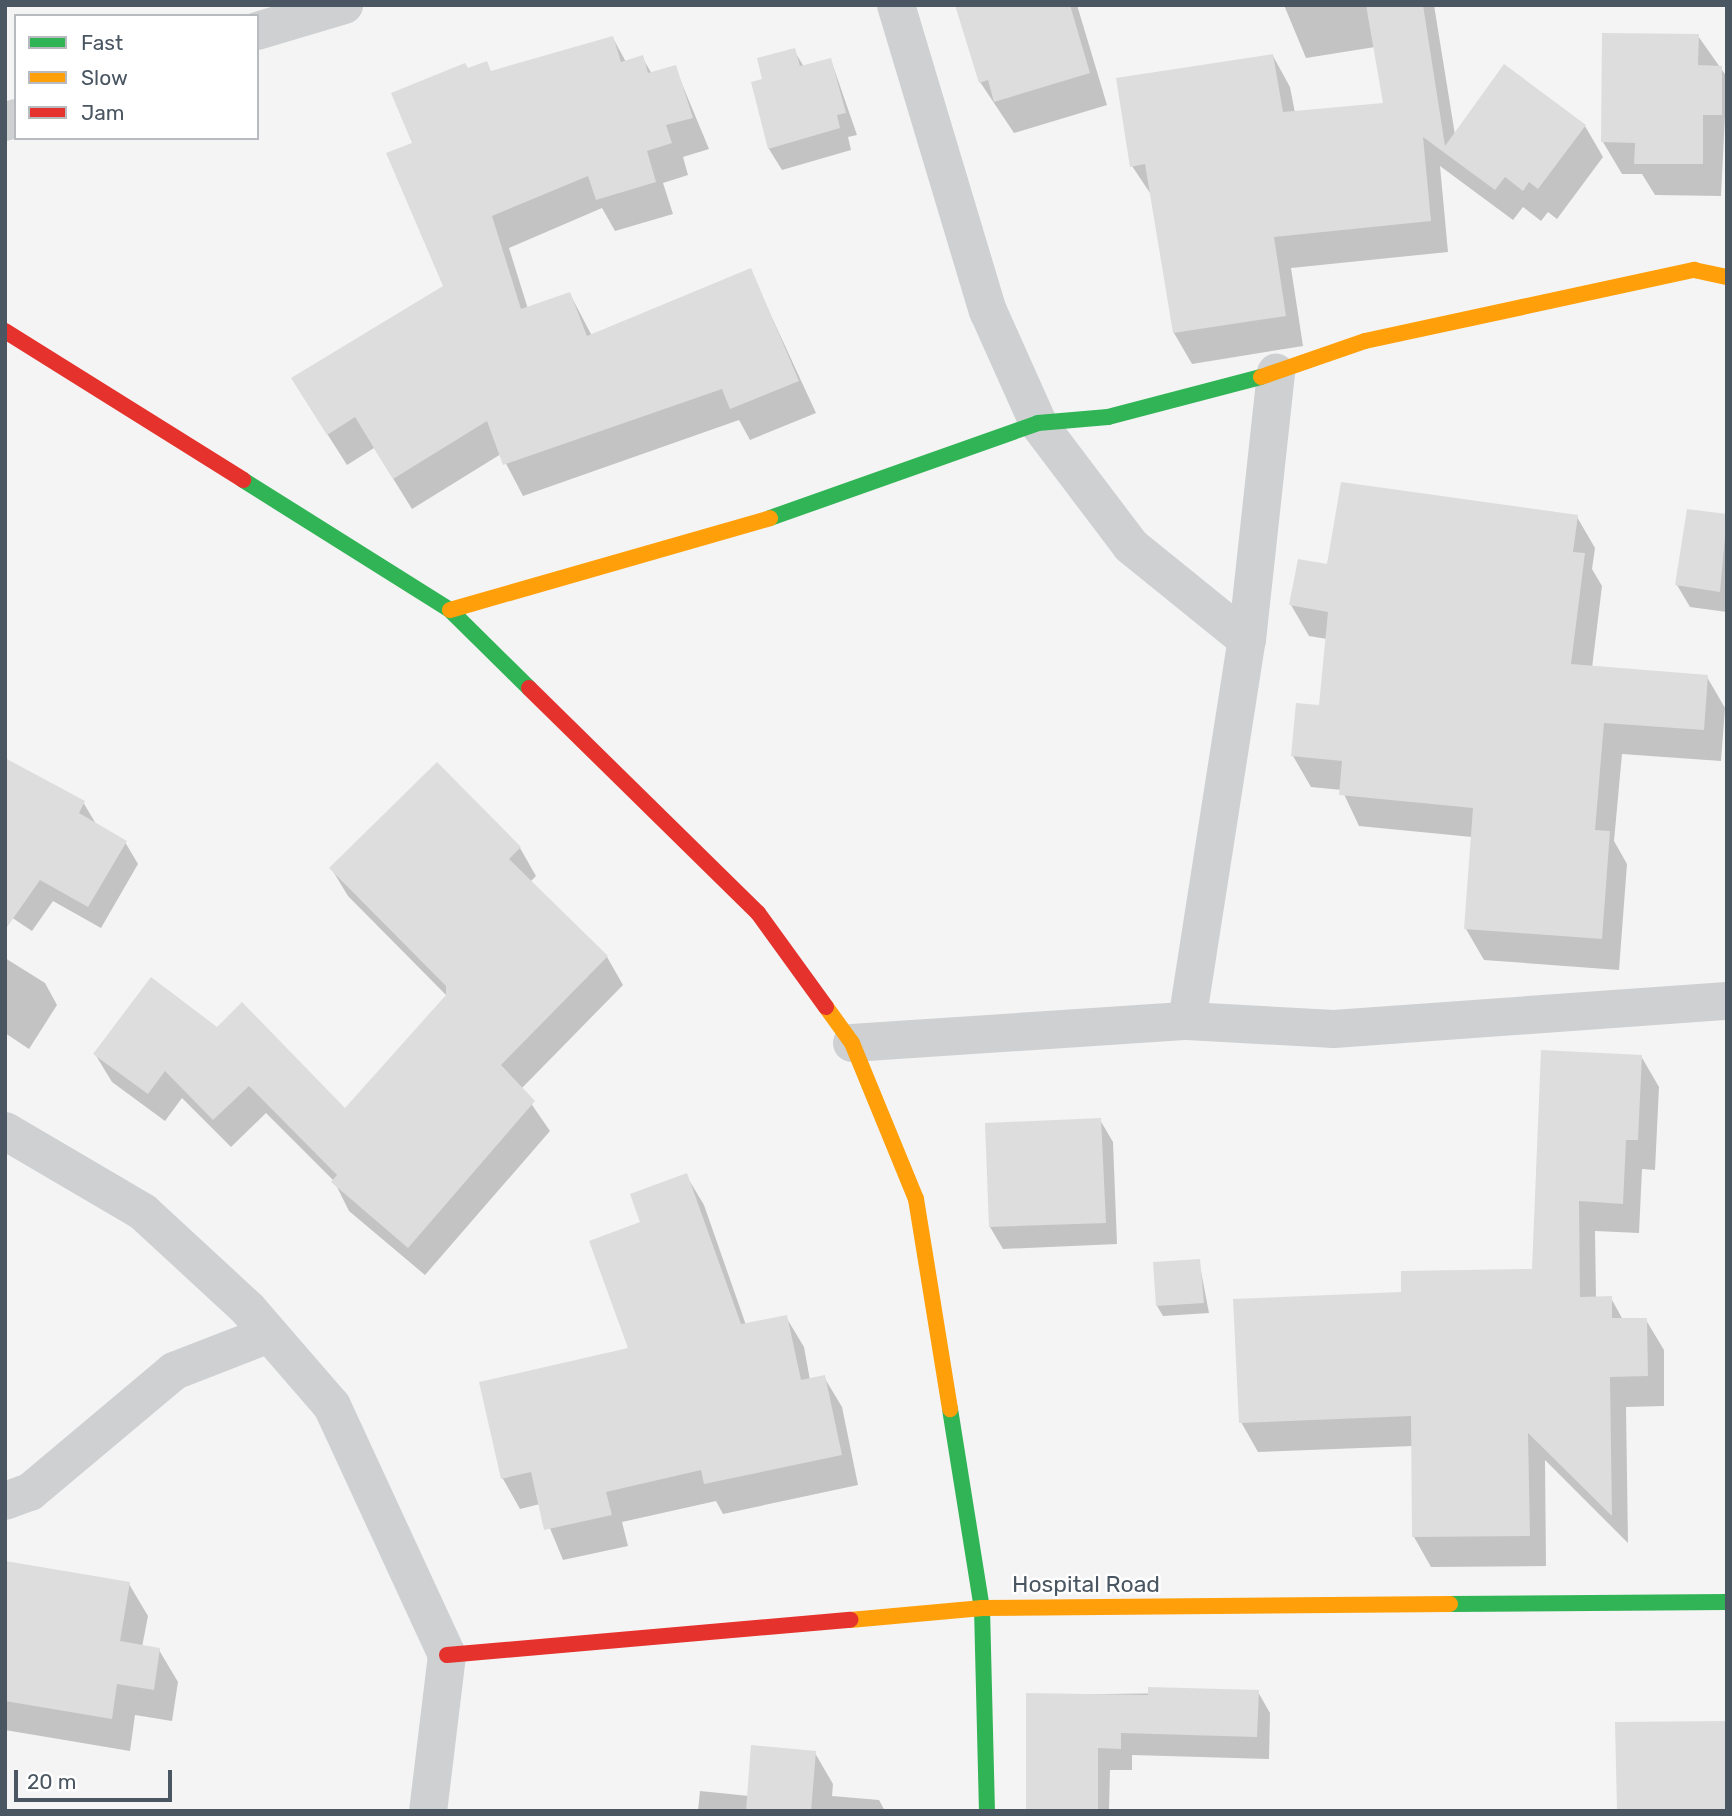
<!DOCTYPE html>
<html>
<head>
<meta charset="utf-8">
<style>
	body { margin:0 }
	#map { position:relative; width:1732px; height:1816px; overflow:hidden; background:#f4f4f4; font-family:Rubik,sans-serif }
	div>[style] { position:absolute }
	.shadow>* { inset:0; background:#0003 }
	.building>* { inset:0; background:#ddddde }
	.street>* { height:38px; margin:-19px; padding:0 19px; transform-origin:19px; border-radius:19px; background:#ced0d2 }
	.fast>* { height:16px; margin:-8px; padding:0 8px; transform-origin:8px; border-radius:8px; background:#30b455 }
	.slow>* { height:16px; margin:-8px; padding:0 8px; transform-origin:8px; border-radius:8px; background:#ff9f0a }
	.jam>* { height:16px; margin:-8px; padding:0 8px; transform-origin:8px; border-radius:8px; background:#e5322d }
	span { translate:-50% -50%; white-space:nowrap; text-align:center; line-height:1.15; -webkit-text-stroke:5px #fff; paint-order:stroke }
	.street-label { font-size:23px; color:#4a5661 }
	.frame { position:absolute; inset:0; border:7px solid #4a5661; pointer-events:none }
	.legend { position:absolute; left:14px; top:14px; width:245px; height:126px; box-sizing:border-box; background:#fff; border:2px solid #b7bbc0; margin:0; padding:9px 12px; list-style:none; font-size:21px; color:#4a5661 }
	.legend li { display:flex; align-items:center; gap:14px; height:35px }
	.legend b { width:35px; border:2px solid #b7bbc0 }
	.scale { position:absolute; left:14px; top:1770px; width:158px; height:32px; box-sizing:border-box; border:4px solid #4a5661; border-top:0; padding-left:9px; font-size:21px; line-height:24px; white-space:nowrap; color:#4a5661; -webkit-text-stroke:5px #fff; paint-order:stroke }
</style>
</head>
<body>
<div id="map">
	<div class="shadow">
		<i style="clip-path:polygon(957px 5px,1077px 5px,1107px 105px,1014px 133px,980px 82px)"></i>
		<i style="clip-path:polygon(1284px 5px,1434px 5px,1455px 135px,1585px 126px,1603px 157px,1557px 219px,1548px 212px,1541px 221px,1523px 207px,1513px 220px,1440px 166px,1448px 252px,1291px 268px,1303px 346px,1192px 364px,1174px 333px,1152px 196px,1132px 166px,1273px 56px,1290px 87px,1295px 113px,1385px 104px,1375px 47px,1306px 58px)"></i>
		<i style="clip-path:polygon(1698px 36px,1727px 77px,1721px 196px,1655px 195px,1642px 174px,1622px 174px,1603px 142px)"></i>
		<i style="clip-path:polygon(613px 38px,626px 62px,642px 57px,652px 74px,675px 67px,709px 149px,683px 157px,688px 175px,663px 183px,673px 214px,615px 231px,602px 208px,509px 248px,528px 309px,570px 294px,592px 336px,750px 270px,816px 413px,750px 440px,739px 420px,523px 496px,501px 454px,412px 509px,374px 448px,347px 465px,312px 410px,446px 287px,414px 143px,468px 70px,492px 73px)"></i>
		<i style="clip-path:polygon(794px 50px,804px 67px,831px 60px,857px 135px,848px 137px,851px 150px,782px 170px,769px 149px,753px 83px,765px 80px)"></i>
		<i style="clip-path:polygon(1727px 516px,1727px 612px,1690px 607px,1677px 585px)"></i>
		<i style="clip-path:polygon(1577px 517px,1595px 548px,1592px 569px,1602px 586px,1592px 668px,1707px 677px,1725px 708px,1721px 761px,1622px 754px,1614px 841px,1627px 864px,1619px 970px,1484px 960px,1466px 929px,1472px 837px,1359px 826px,1342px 790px,1311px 787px,1293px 756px,1320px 707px,1327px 639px,1309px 636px,1291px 605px,1329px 566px)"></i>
		<i style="clip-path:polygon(437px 764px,520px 848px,536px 876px,530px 882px,607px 957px,623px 985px,521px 1089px,550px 1131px,425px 1275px,349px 1211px,334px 1181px,266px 1113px,231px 1147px,182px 1098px,165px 1121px,112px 1082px,95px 1054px,217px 1029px,345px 1111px,447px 996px,348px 896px,331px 868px)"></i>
		<i style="clip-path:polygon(83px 802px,96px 824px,125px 842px,138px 864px,101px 928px,53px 901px,32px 931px,5px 913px)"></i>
		<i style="clip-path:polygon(5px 958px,45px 983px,57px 1005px,29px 1049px,5px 1033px)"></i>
		<i style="clip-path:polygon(1641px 1056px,1659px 1087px,1655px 1170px,1642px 1169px,1639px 1233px,1595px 1231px,1596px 1298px,1611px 1298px,1623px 1320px,1646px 1320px,1664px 1350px,1664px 1406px,1626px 1407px,1628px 1543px,1545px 1460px,1546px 1566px,1431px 1567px,1414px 1537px,1413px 1446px,1258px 1452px,1241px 1422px,1403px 1294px,1533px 1271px)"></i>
		<i style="clip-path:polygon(1100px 1120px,1113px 1142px,1117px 1244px,1003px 1249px,990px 1227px)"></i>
		<i style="clip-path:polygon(686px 1175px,704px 1205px,746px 1325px,786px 1317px,804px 1347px,810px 1380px,824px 1377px,842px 1407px,858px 1485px,723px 1514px,716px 1501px,622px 1522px,628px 1546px,563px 1560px,540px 1504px,520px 1509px,503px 1479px,481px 1383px,630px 1350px,642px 1223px)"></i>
		<i style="clip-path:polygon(1199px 1261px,1209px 1313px,1163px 1316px,1157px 1306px)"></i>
		<i style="clip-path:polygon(5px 1563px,129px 1584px,148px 1616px,142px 1647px,159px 1650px,178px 1682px,172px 1721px,135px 1715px,130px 1751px,5px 1730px)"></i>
		<i style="clip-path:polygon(1258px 1692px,1270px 1713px,1269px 1759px,1132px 1755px,1132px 1770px,1110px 1770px,1109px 1811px,1028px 1811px,1028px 1695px)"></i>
		<i style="clip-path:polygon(815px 1753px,833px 1784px,832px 1796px,879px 1800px,885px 1811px,698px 1811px,700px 1791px,749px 1796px)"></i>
	</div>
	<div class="building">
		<i style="clip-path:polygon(955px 5px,1070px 5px,1090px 73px,994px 102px,988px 80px,979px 83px)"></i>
		<i style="clip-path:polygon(1366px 5px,1423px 5px,1445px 146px,1504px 64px,1586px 125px,1538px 189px,1529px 182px,1523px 191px,1505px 177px,1495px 190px,1423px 137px,1431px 221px,1274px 237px,1286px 316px,1173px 333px,1145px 164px,1130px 167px,1116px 78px,1273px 54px,1283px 112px,1383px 103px)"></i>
		<i style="clip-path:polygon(1602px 33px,1699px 34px,1698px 65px,1722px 66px,1722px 115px,1703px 115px,1703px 164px,1634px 164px,1635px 143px,1601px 142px)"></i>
		<i style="clip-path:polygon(613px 36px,621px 62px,643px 55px,648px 73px,676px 65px,693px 118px,666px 125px,672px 143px,647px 151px,656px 182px,596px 200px,588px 176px,492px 216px,521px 309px,570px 292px,587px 336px,751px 268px,799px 381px,730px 409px,722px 389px,503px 465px,487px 421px,393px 479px,355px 417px,327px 435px,291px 378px,443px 286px,386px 153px,412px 143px,391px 93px,465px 63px,468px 68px,487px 61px,491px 71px)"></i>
		<i style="clip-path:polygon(795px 48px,800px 66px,831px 58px,846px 113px,837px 115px,840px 128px,768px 149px,751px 82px,762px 79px,757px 58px)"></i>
		<i style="clip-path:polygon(1341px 482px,1578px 515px,1573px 552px,1585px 553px,1571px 664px,1708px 675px,1704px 730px,1604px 723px,1595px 830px,1610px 831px,1602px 939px,1464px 929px,1473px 808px,1339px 795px,1342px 761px,1291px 756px,1296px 703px,1319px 705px,1328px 612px,1289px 605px,1298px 559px,1327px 564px)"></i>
		<i style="clip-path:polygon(1687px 509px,1727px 514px,1720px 592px,1675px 585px)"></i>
		<i style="clip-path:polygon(5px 758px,85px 801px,79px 813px,127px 841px,88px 907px,40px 880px,5px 930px)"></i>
		<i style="clip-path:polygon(437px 762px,521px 847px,509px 859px,608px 956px,501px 1065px,535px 1101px,408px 1248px,331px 1182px,337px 1175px,249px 1086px,213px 1120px,165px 1071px,148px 1094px,93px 1054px,151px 977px,217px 1027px,242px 1002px,345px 1108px,446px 995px,446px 986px,329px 868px)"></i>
		<i style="clip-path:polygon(1541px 1050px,1642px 1055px,1638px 1140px,1626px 1140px,1623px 1204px,1579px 1201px,1580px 1297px,1612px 1296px,1612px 1318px,1647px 1318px,1648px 1376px,1610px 1377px,1612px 1516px,1528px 1433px,1530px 1536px,1412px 1537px,1411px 1416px,1239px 1423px,1233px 1299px,1401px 1292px,1401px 1271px,1532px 1269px)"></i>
		<i style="clip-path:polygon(1101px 1118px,1106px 1223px,989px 1227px,985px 1123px)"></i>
		<i style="clip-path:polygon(687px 1173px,741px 1324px,787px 1315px,801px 1380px,825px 1375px,842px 1455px,704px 1484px,701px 1470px,606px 1492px,612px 1515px,544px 1530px,531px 1472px,501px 1479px,479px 1382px,628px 1348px,589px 1241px,640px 1222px,630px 1194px)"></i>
		<i style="clip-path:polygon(1200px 1259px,1204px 1303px,1156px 1306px,1153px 1262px)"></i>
		<i style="clip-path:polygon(5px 1561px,130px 1582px,120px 1641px,160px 1648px,154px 1690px,117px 1684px,112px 1719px,5px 1701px)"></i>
		<i style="clip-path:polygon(1148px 1687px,1259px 1690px,1257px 1737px,1121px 1733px,1121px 1749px,1098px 1748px,1098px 1811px,1026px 1811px,1026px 1693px,1148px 1695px)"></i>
		<i style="clip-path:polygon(1727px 1721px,1727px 1811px,1617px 1811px,1615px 1722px)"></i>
		<i style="clip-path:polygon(751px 1745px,816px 1751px,811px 1811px,746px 1811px)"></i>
	</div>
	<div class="street">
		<i style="left:896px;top:5px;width:320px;rotate:73.3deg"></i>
		<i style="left:988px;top:311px;width:123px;rotate:65.9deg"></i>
		<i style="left:1038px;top:423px;width:154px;rotate:52.9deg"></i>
		<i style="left:1131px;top:546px;width:149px;rotate:39deg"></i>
		<i style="left:257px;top:31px;width:91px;rotate:-16.6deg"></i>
		<i style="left:5px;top:122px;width:12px;rotate:-20deg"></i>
		<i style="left:1187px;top:1021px;width:386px;rotate:-81.1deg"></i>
		<i style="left:1247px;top:640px;width:269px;rotate:-83.8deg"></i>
		<i style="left:852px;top:1043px;width:336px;rotate:-3.8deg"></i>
		<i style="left:1187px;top:1021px;width:147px;rotate:3.1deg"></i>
		<i style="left:1334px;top:1029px;width:394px;rotate:-4.1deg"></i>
		<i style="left:5px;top:1131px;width:160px;rotate:30.4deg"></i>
		<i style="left:143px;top:1212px;width:143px;rotate:42.7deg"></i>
		<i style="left:248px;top:1309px;width:128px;rotate:49.1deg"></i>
		<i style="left:332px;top:1406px;width:274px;rotate:65.2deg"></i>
		<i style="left:447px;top:1655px;width:157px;rotate:96.9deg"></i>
		<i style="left:5px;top:1501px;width:27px;rotate:-20deg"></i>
		<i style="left:30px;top:1492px;width:188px;rotate:-40deg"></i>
		<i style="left:174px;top:1371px;width:102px;rotate:-21.3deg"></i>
	</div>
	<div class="fast">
		<i style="left:243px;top:480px;width:244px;rotate:32.1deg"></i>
		<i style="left:450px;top:610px;width:111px;rotate:44.6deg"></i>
		<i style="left:770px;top:518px;width:284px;rotate:-19.5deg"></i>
		<i style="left:1038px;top:423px;width:70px;rotate:-4.9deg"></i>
		<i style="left:1108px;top:417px;width:158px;rotate:-14.7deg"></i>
		<i style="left:950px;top:1409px;width:202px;rotate:80.9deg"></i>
		<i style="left:982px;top:1608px;width:203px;rotate:88.6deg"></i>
		<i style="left:1450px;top:1604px;width:277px;rotate:-0.4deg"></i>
	</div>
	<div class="slow">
		<i style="left:1261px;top:377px;width:110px;rotate:-19.1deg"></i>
		<i style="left:1365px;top:341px;width:337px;rotate:-12.2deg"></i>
		<i style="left:1694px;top:270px;width:34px;rotate:12deg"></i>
		<i style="left:450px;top:610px;width:333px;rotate:-16deg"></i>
		<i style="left:826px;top:1007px;width:44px;rotate:54.2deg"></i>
		<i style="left:852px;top:1043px;width:169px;rotate:67.7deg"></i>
		<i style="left:916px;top:1199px;width:213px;rotate:80.8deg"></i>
		<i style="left:850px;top:1620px;width:133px;rotate:-5.2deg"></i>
		<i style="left:982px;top:1608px;width:468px;rotate:-0.5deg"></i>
	</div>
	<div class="jam">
		<i style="left:5px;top:331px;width:281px;rotate:32deg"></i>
		<i style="left:529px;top:688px;width:321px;rotate:44.5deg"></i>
		<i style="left:758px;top:913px;width:116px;rotate:54.1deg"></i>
		<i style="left:447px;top:1655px;width:405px;rotate:-5deg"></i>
	</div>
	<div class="street-label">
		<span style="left:1086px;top:1584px">Hospital Road</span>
	</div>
	<div class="frame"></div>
	<ul class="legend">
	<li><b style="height:9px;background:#30b455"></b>Fast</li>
	<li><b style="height:9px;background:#ff9f0a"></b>Slow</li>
	<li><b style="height:9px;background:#e5322d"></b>Jam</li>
	</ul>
	<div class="scale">20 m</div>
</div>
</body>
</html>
